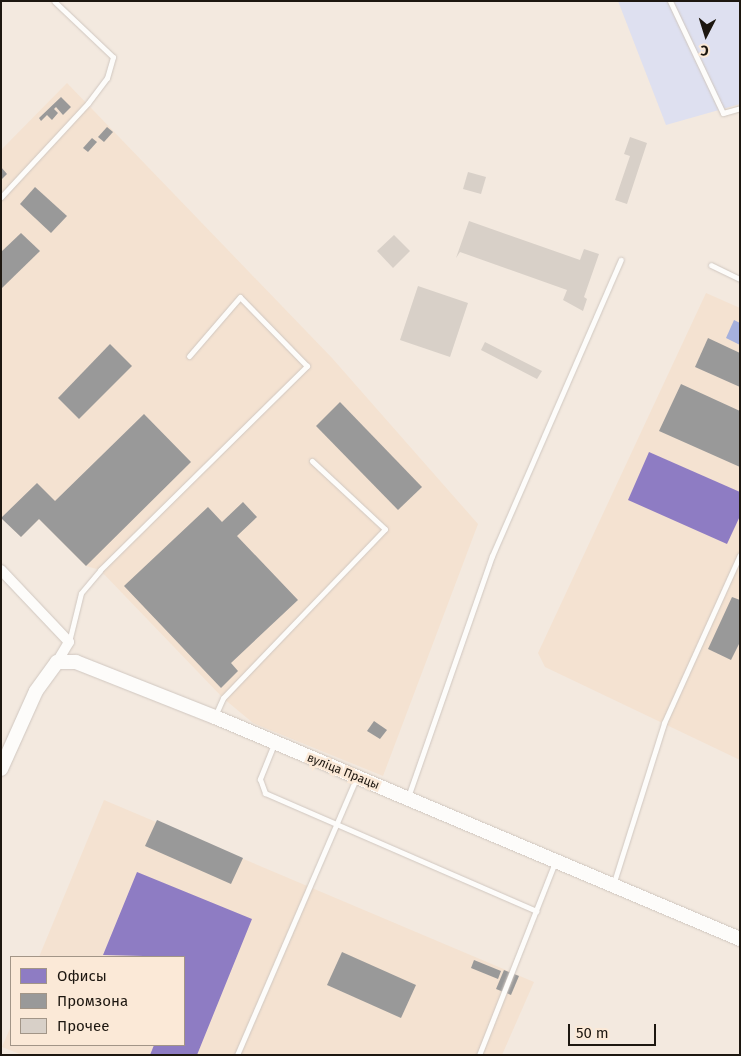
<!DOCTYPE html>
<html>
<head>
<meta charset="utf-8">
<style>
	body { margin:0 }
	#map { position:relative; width:741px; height:1056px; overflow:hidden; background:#f3e9df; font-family:"Fira Sans",sans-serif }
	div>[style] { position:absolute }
	.built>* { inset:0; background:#f4e2d1 }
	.green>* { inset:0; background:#dee0f0 }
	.water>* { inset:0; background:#a5b0dd }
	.offices>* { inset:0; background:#8e7cc3 }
	.industry>* { inset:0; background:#999 }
	.building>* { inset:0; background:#d8d0c8 }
	.roads { filter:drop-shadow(0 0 1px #d0c7c0) drop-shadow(0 0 1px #d0c7c0) }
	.service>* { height:5px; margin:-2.5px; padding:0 2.5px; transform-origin:2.5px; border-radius:2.5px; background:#fdfcfa }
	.minor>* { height:10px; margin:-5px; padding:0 5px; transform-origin:5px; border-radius:5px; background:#fdfcfa }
	.tertiary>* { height:14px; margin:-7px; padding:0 7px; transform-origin:7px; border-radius:7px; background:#fdfcfa }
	span { translate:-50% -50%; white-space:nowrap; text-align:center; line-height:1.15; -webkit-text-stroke:5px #fbe9d7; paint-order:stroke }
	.street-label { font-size:12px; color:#1d1710 }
	.frame { position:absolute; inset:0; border:2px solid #1d1710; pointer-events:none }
	.legend { position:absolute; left:10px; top:956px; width:175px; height:90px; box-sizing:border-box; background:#fbe9d7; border:1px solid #a29587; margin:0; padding:6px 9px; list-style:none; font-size:15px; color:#1d1710 }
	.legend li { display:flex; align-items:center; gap:10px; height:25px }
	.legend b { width:25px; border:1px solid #a29587 }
	.north { position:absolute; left:681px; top:10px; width:50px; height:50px; -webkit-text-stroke:4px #fbe9d7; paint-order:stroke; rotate:185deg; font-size:14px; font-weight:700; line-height:20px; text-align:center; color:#1d1710 }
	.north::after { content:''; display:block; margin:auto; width:18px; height:22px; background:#1d1710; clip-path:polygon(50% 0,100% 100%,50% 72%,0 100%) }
	.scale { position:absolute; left:568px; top:1024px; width:88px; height:22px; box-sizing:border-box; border:2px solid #1d1710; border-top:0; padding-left:6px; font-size:15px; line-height:18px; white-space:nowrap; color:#1d1710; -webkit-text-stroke:4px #fbe9d7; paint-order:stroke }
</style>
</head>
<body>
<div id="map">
	<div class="built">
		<i style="clip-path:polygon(67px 83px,332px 358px,478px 524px,383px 776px,253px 723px,223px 698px,100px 570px,86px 566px,39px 519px,21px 537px,1px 518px,1px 150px)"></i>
		<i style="clip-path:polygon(706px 293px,740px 308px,740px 760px,545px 667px,538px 653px)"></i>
		<i style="clip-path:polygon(104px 800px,534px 982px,502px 1055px,22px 1055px,2px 1047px,11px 1026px,11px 1045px,184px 1045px,184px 957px,39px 957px)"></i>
	</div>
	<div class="green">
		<i style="clip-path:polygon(618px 1px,740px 1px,740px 104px,666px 125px)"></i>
	</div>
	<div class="water">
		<i style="clip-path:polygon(734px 320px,740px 323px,740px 345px,726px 338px)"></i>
	</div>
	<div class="offices">
		<i style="clip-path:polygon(649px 452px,740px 492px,740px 516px,727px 544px,628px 500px)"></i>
		<i style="clip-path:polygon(137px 872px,252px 919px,197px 1055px,150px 1055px,154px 1045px,184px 1045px,184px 957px,103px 955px)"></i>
	</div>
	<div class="industry">
		<i style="clip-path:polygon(61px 97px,71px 107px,63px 115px,56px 107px,54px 109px,58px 113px,52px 120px,47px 115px,41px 121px,39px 118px)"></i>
		<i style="clip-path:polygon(107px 127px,113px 132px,104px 142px,98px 137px)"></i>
		<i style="clip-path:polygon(92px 138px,97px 142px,88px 152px,83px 148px)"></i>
		<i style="clip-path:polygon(1px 167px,7px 174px,1px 180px)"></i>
		<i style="clip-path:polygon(35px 187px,67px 216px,51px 233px,20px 204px)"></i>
		<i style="clip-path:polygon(21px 233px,40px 251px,1px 289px,1px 252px)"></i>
		<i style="clip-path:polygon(708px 338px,740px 353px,740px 387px,695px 367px)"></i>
		<i style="clip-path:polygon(110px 344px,132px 366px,79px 419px,58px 398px)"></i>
		<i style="clip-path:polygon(681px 384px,740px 411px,740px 467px,659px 431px)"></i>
		<i style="clip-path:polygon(340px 402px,422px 487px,398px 510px,316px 426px)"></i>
		<i style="clip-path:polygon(144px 414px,191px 462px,86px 566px,39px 519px,21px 537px,1px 518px,37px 483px,55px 501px)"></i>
		<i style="clip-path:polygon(243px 502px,257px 517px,237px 536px,298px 600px,231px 663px,238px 671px,221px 688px,124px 586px,208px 507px,222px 522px)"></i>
		<i style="clip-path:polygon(732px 597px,740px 600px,740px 642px,731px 660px,708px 649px)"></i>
		<i style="clip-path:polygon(374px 721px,387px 730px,380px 739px,367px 731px)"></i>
		<i style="clip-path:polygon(157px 820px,243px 858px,231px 884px,145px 846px)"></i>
		<i style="clip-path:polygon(342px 952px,416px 985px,401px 1018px,327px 985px)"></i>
		<i style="clip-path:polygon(474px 960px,501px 971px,498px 979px,471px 968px)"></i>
		<i style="clip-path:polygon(504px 970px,519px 976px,511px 995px,496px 989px)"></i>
	</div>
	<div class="building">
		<i style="clip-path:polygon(630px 137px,647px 143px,627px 204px,615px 200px,630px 156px,624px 154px)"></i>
		<i style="clip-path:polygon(468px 172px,486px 177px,481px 194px,463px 189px)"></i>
		<i style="clip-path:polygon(469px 221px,580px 260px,584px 249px,599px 254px,584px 297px,587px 299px,583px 311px,563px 300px,567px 290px,460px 252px,456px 258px)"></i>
		<i style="clip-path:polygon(394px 235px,410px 251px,393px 268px,377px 251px)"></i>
		<i style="clip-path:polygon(418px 286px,468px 303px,450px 357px,400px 340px)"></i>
		<i style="clip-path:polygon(485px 342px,542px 371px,537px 379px,481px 350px)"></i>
	</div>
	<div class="roads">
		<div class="service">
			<i style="left:670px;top:1px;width:124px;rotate:64.7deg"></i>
			<i style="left:723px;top:113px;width:18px;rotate:-16deg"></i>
			<i style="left:1px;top:197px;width:128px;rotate:-47.2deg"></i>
			<i style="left:88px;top:103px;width:31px;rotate:-53deg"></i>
			<i style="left:107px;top:78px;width:22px;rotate:-74deg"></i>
			<i style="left:113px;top:57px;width:81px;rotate:-136.5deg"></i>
			<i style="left:711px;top:265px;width:32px;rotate:26deg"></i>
			<i style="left:69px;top:642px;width:50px;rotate:-76.2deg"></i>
			<i style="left:81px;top:593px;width:30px;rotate:-50deg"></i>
			<i style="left:100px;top:570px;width:291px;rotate:-44.6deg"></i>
			<i style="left:307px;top:366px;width:96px;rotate:-134.2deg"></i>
			<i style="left:240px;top:297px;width:78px;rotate:130.8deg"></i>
			<i style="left:215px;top:716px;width:20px;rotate:-66deg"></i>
			<i style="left:223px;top:698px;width:234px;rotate:-46.2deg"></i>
			<i style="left:385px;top:529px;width:100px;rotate:-137deg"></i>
			<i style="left:274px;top:744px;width:38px;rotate:112deg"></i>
			<i style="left:260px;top:779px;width:15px;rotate:70deg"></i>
			<i style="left:265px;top:793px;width:296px;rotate:23.5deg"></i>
			<i style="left:408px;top:797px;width:255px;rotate:-70.8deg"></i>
			<i style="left:492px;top:556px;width:323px;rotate:-66.5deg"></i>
			<i style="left:613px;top:885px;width:170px;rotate:-72.5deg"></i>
			<i style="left:664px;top:723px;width:184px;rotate:-65.7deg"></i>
			<i style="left:237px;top:1055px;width:301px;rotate:-66.7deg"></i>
			<i style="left:479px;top:1055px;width:207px;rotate:-68.5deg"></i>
		</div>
		<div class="minor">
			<i style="left:1px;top:570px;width:99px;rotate:46.6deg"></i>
			<i style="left:69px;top:642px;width:23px;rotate:121deg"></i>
		</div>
		<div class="tertiary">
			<i style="left:1px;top:769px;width:85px;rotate:-65.8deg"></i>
			<i style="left:36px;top:691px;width:36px;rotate:-54deg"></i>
			<i style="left:57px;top:662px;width:19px"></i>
			<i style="left:76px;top:662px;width:149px;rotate:21.6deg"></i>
			<i style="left:215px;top:717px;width:570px;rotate:22.92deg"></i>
		</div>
	</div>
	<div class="street-label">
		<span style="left:343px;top:772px;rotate:22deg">вуліца Працы</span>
	</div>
	<div class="frame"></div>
	<ul class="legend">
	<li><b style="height:14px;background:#8e7cc3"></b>Офисы</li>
	<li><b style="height:14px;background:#999"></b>Промзона</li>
	<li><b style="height:14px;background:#d8d0c8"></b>Прочее</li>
	</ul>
	<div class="north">С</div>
	<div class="scale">50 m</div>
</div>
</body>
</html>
